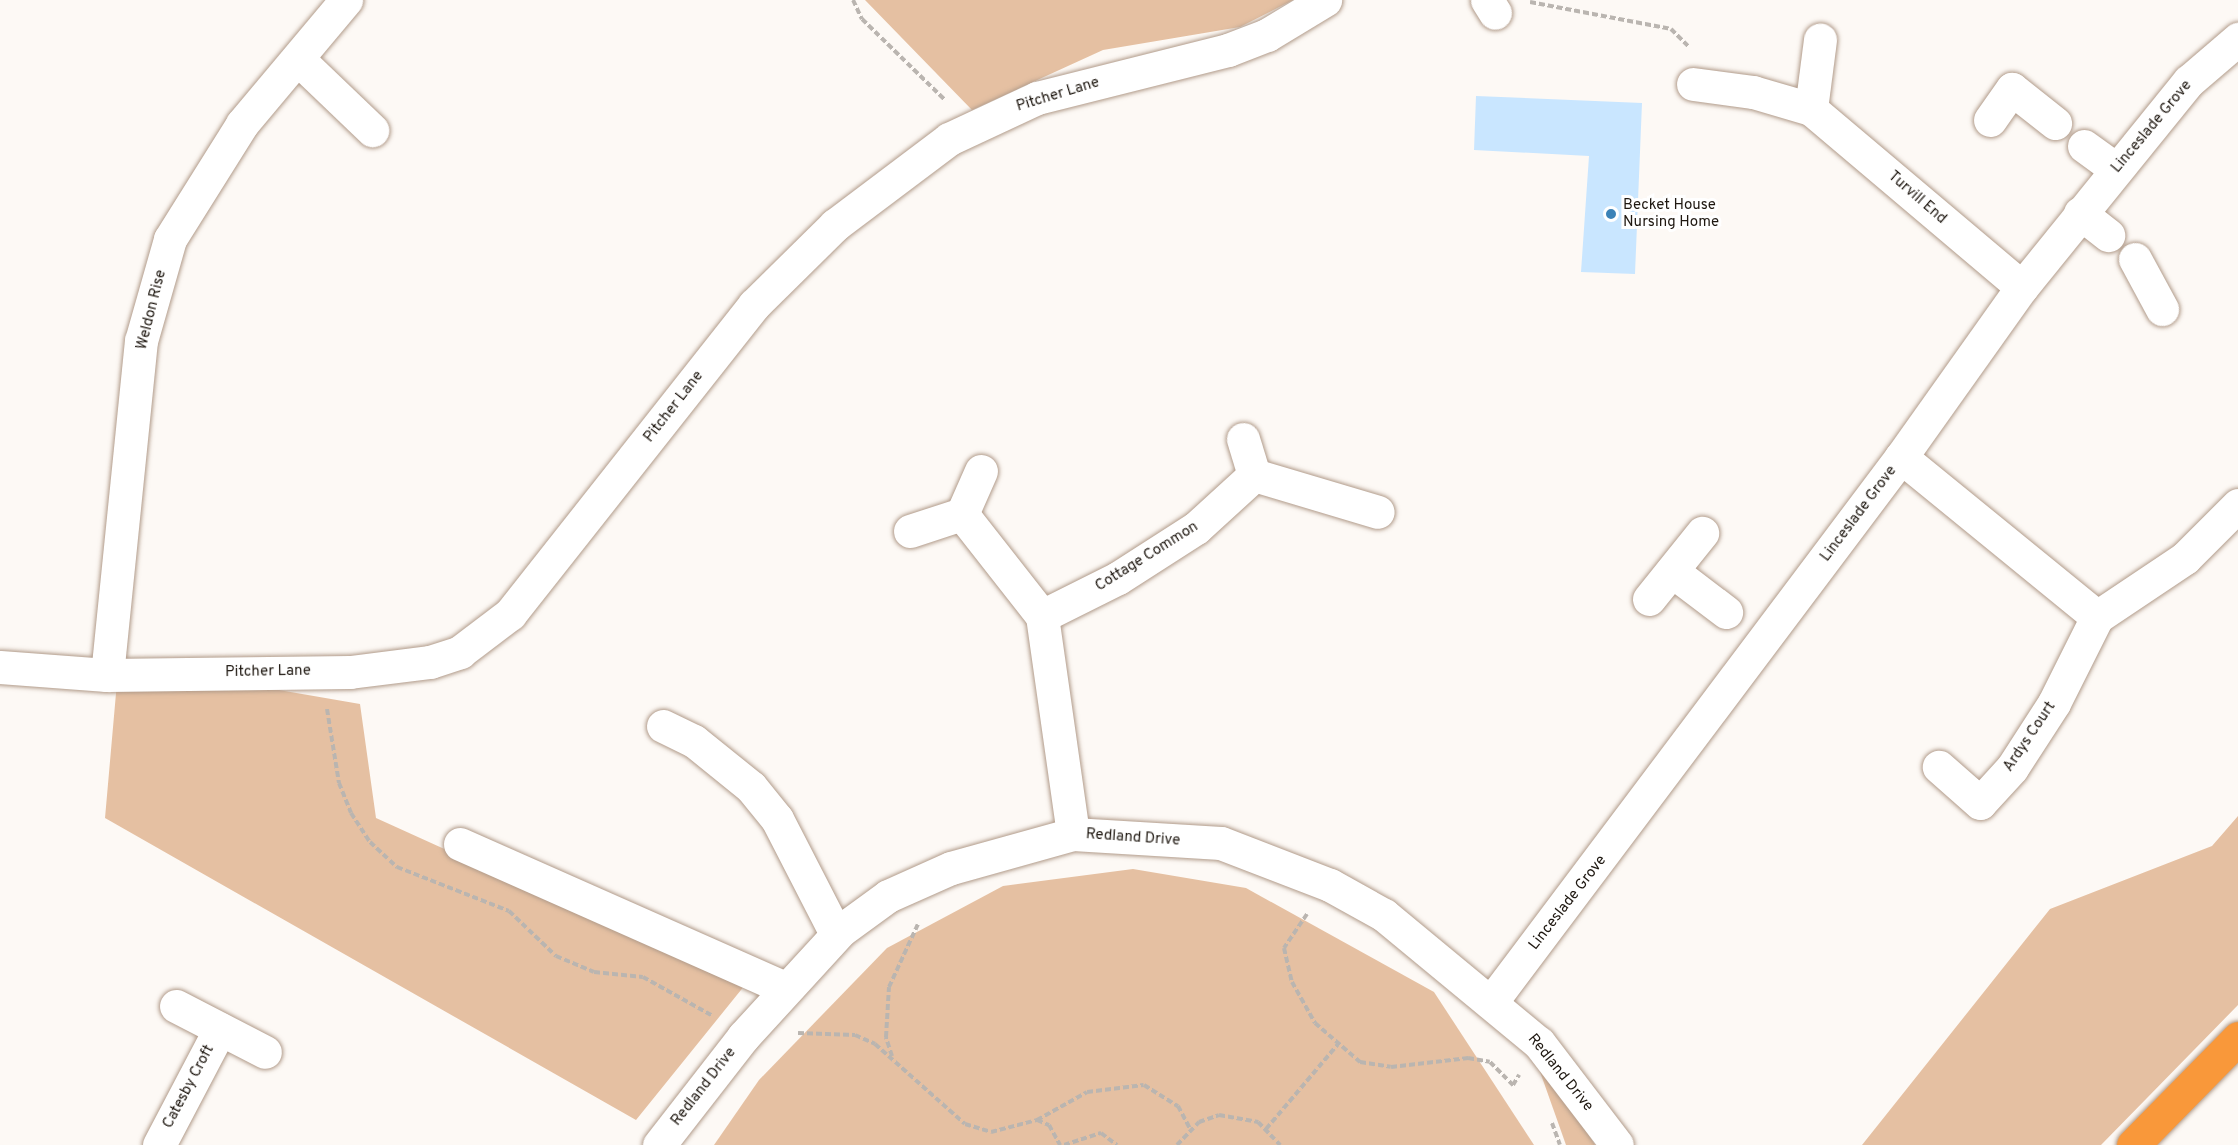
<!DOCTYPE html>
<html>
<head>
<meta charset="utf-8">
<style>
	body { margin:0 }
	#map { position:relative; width:2238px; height:1145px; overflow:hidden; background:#fdf9f5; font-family:Overpass,sans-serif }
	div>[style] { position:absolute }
	.green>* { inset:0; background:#e5c0a2 }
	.building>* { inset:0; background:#c9e6ff }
	.path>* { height:4px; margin-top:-2px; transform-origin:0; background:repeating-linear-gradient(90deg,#bab5b0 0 6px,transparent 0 9px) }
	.roads { filter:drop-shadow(0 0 2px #b19b8a) drop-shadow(0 0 2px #b19b8a) }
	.minor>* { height:33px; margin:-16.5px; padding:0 16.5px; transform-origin:16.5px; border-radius:16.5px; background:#fff }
	.highway>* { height:33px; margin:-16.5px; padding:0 16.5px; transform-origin:16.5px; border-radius:16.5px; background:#f9983a }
	.dots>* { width:16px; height:16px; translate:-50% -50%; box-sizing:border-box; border:3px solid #fff; border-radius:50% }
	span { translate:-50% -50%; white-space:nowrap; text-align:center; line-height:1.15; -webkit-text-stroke:6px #fff; paint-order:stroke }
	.street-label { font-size:15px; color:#1f1811 }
	.poi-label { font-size:15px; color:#1f1811 }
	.left { translate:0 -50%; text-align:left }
</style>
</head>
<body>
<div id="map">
	<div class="green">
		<i style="clip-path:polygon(865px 0,1293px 0,1240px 27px,1103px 50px,972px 110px)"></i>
		<i style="clip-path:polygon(117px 682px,279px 690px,360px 704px,376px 818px,745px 985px,636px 1120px,105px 818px)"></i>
		<i style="clip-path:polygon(2238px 816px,2238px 1005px,2101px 1145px,1862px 1145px,2050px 909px,2212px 846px)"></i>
		<i style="clip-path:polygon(1133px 869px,1246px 888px,1434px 992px,1534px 1145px,714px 1145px,759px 1080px,887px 948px,1003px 886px)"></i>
		<i style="clip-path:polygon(1538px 1066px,1555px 1080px,1595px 1145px,1566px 1145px)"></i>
	</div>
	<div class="building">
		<i style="clip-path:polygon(1476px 96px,1642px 103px,1635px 274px,1581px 272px,1589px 156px,1474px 150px)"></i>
	</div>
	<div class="path">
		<i style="left:853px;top:0;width:21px;rotate:65deg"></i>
		<i style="left:862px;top:19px;width:116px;rotate:44.3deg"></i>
		<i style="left:1530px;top:2px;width:144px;rotate:10.8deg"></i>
		<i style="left:1671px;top:29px;width:25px;rotate:45deg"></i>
		<i style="left:327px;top:709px;width:75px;rotate:80.8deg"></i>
		<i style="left:339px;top:783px;width:32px;rotate:68deg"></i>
		<i style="left:351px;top:813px;width:35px;rotate:57deg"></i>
		<i style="left:370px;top:842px;width:37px;rotate:43deg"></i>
		<i style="left:397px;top:867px;width:120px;rotate:21.4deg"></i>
		<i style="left:509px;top:911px;width:65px;rotate:43.8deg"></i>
		<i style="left:556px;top:956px;width:41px;rotate:22.8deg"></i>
		<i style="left:594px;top:972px;width:49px;rotate:5.8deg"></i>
		<i style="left:643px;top:977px;width:80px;rotate:29.1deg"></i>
		<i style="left:1307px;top:914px;width:41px;rotate:124.1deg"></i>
		<i style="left:1284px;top:948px;width:35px;rotate:77deg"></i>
		<i style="left:1292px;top:982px;width:47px;rotate:60.7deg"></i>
		<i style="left:1315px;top:1023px;width:60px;rotate:40.9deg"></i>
		<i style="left:1360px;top:1062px;width:31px;rotate:9deg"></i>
		<i style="left:1391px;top:1067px;width:78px;rotate:-6.7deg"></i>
		<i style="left:1468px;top:1058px;width:22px;rotate:10deg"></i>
		<i style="left:1490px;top:1062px;width:33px;rotate:45deg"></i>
		<i style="left:1513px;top:1085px;width:12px;rotate:-59deg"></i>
		<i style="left:798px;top:1033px;width:57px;rotate:2deg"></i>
		<i style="left:855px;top:1035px;width:22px;rotate:24deg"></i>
		<i style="left:875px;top:1044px;width:120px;rotate:41.6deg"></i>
		<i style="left:965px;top:1124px;width:27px;rotate:17deg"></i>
		<i style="left:991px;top:1132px;width:48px;rotate:-14.6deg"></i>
		<i style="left:1037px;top:1120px;width:13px;rotate:23deg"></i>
		<i style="left:1049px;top:1125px;width:23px;rotate:61deg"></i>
		<i style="left:892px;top:1056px;width:20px;rotate:-108deg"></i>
		<i style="left:886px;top:1037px;width:50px;rotate:-86.6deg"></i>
		<i style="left:889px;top:987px;width:69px;rotate:-65.3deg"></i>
		<i style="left:1037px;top:1120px;width:57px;rotate:-29.2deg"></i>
		<i style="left:1087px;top:1092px;width:57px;rotate:-7deg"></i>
		<i style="left:1144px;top:1085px;width:40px;rotate:32deg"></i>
		<i style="left:1178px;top:1106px;width:26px;rotate:62deg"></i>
		<i style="left:1552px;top:1123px;width:23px;rotate:70deg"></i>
		<i style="left:1266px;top:1129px;width:111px;rotate:-49.7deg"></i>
		<i style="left:1064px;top:1145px;width:39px;rotate:-18deg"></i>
		<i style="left:1101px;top:1133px;width:20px;rotate:37deg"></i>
		<i style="left:1177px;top:1145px;width:32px;rotate:-46deg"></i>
		<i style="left:1199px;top:1122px;width:21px;rotate:-19deg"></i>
		<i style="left:1219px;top:1115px;width:40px;rotate:10deg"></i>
		<i style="left:1258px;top:1122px;width:32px;rotate:46deg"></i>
	</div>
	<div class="roads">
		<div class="minor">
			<i style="left:1487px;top:0;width:15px;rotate:58deg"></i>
			<i style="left:298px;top:59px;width:103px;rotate:43.8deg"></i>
			<i style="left:1693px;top:84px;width:61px;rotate:7.6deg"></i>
			<i style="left:1753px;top:92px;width:60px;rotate:16.3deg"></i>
			<i style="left:1811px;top:109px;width:276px;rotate:40.2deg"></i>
			<i style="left:1811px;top:109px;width:70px;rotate:-82.6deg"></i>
			<i style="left:1990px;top:120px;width:38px;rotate:-55deg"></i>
			<i style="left:2012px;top:89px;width:55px;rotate:38.3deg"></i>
			<i style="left:2084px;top:146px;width:39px;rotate:36deg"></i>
			<i style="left:2080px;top:213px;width:36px;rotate:38deg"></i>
			<i style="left:2135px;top:259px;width:57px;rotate:61.6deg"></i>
			<i style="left:1243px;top:439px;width:38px;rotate:73deg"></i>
			<i style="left:1901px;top:457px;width:253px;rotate:39.2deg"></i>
			<i style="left:2097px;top:617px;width:96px;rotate:116.6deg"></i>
			<i style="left:2054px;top:703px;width:77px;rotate:122.9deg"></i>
			<i style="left:2012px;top:768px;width:47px;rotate:132.4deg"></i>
			<i style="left:1980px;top:803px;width:55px;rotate:-138.7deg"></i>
			<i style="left:962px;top:514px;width:130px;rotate:51.9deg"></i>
			<i style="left:1042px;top:616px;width:220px;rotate:81.9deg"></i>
			<i style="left:910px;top:531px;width:55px;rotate:-18.1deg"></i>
			<i style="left:962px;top:514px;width:47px;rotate:-66.2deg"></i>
			<i style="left:1672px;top:571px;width:68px;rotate:37.2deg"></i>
			<i style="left:1649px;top:599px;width:85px;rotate:-51.2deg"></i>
			<i style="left:1042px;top:616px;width:85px;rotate:-26.6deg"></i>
			<i style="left:1118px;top:578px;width:93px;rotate:-32.7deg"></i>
			<i style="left:1196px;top:528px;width:79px;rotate:-42.4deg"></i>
			<i style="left:1254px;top:475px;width:129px;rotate:16.6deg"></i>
			<i style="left:2097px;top:617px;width:106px;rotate:-33.8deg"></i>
			<i style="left:2185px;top:558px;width:75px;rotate:-45deg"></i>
			<i style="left:0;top:667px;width:107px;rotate:4.3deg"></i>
			<i style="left:107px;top:675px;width:243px;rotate:-0.7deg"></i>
			<i style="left:350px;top:672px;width:81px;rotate:-7.1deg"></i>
			<i style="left:430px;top:662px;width:32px;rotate:-18deg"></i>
			<i style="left:460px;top:652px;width:63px;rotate:-37.2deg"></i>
			<i style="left:510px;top:614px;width:394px;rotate:-51.7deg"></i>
			<i style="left:754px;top:305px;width:114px;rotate:-44.6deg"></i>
			<i style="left:835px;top:225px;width:143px;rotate:-37deg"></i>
			<i style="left:949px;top:139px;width:97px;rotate:-25deg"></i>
			<i style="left:1037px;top:98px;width:197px;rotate:-14.1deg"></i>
			<i style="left:1228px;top:50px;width:42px;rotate:-21deg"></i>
			<i style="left:1267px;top:35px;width:68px;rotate:-31.1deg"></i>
			<i style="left:107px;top:675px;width:336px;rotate:-84.2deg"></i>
			<i style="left:141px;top:341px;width:106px;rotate:-74.1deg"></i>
			<i style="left:170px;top:239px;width:136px;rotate:-57.9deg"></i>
			<i style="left:242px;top:124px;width:162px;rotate:-50deg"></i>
			<i style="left:663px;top:726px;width:34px;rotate:26deg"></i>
			<i style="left:694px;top:741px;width:73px;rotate:38.9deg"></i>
			<i style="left:751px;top:787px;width:41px;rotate:50.9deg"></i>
			<i style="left:777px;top:819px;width:129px;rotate:62.8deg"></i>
			<i style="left:460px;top:844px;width:355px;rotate:23.9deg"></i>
			<i style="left:1492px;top:1001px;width:681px;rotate:-53.06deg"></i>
			<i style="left:1901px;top:457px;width:209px;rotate:-54.6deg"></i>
			<i style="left:2022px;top:287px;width:265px;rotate:-51deg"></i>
			<i style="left:2189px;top:81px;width:65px;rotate:-40.6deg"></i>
			<i style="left:176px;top:1006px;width:100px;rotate:27.3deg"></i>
			<i style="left:159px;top:1145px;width:131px;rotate:-62.3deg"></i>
			<i style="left:659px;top:1145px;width:137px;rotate:-52.1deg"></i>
			<i style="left:743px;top:1037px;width:144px;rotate:-47.5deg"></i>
			<i style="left:840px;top:931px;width:59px;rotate:-36.1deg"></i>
			<i style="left:888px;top:896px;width:69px;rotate:-24deg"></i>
			<i style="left:951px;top:868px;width:127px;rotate:-15.6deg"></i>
			<i style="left:1073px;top:834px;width:148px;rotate:3.5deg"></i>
			<i style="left:1221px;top:843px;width:117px;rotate:21.1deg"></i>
			<i style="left:1330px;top:885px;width:62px;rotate:29.1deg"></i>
			<i style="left:1384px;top:915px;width:201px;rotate:39.6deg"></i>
			<i style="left:1539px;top:1043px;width:128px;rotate:52.6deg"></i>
		</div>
		<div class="highway">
			<i style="left:2133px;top:1145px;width:150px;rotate:-45.5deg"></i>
		</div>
	</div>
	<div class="dots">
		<i style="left:1611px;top:214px;background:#3b82b7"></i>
	</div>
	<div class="street-label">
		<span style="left:1058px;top:95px;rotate:-17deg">Pitcher Lane</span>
		<span style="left:2152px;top:127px;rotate:-50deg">Linceslade Grove</span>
		<span style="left:1917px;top:198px;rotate:41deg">Turvill End</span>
		<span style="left:152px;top:310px;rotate:-76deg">Weldon Rise</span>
		<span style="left:674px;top:407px;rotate:-52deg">Pitcher Lane</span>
		<span style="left:1859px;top:514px;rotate:-53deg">Linceslade Grove</span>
		<span style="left:1147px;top:557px;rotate:-32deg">Cottage Common</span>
		<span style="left:268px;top:672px;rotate:-1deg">Pitcher Lane</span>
		<span style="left:2030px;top:737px;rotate:-56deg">Ardys Court</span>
		<span style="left:1133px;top:838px;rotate:4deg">Redland Drive</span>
		<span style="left:1568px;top:903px;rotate:-52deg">Linceslade Grove</span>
		<span style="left:1560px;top:1073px;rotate:51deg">Redland Drive</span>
		<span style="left:189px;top:1087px;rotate:-62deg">Catesby Croft</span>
		<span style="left:704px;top:1087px;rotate:-52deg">Redland Drive</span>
	</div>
	<div class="poi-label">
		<span class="left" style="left:1623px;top:214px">Becket House<br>Nursing Home</span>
	</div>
</div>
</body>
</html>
